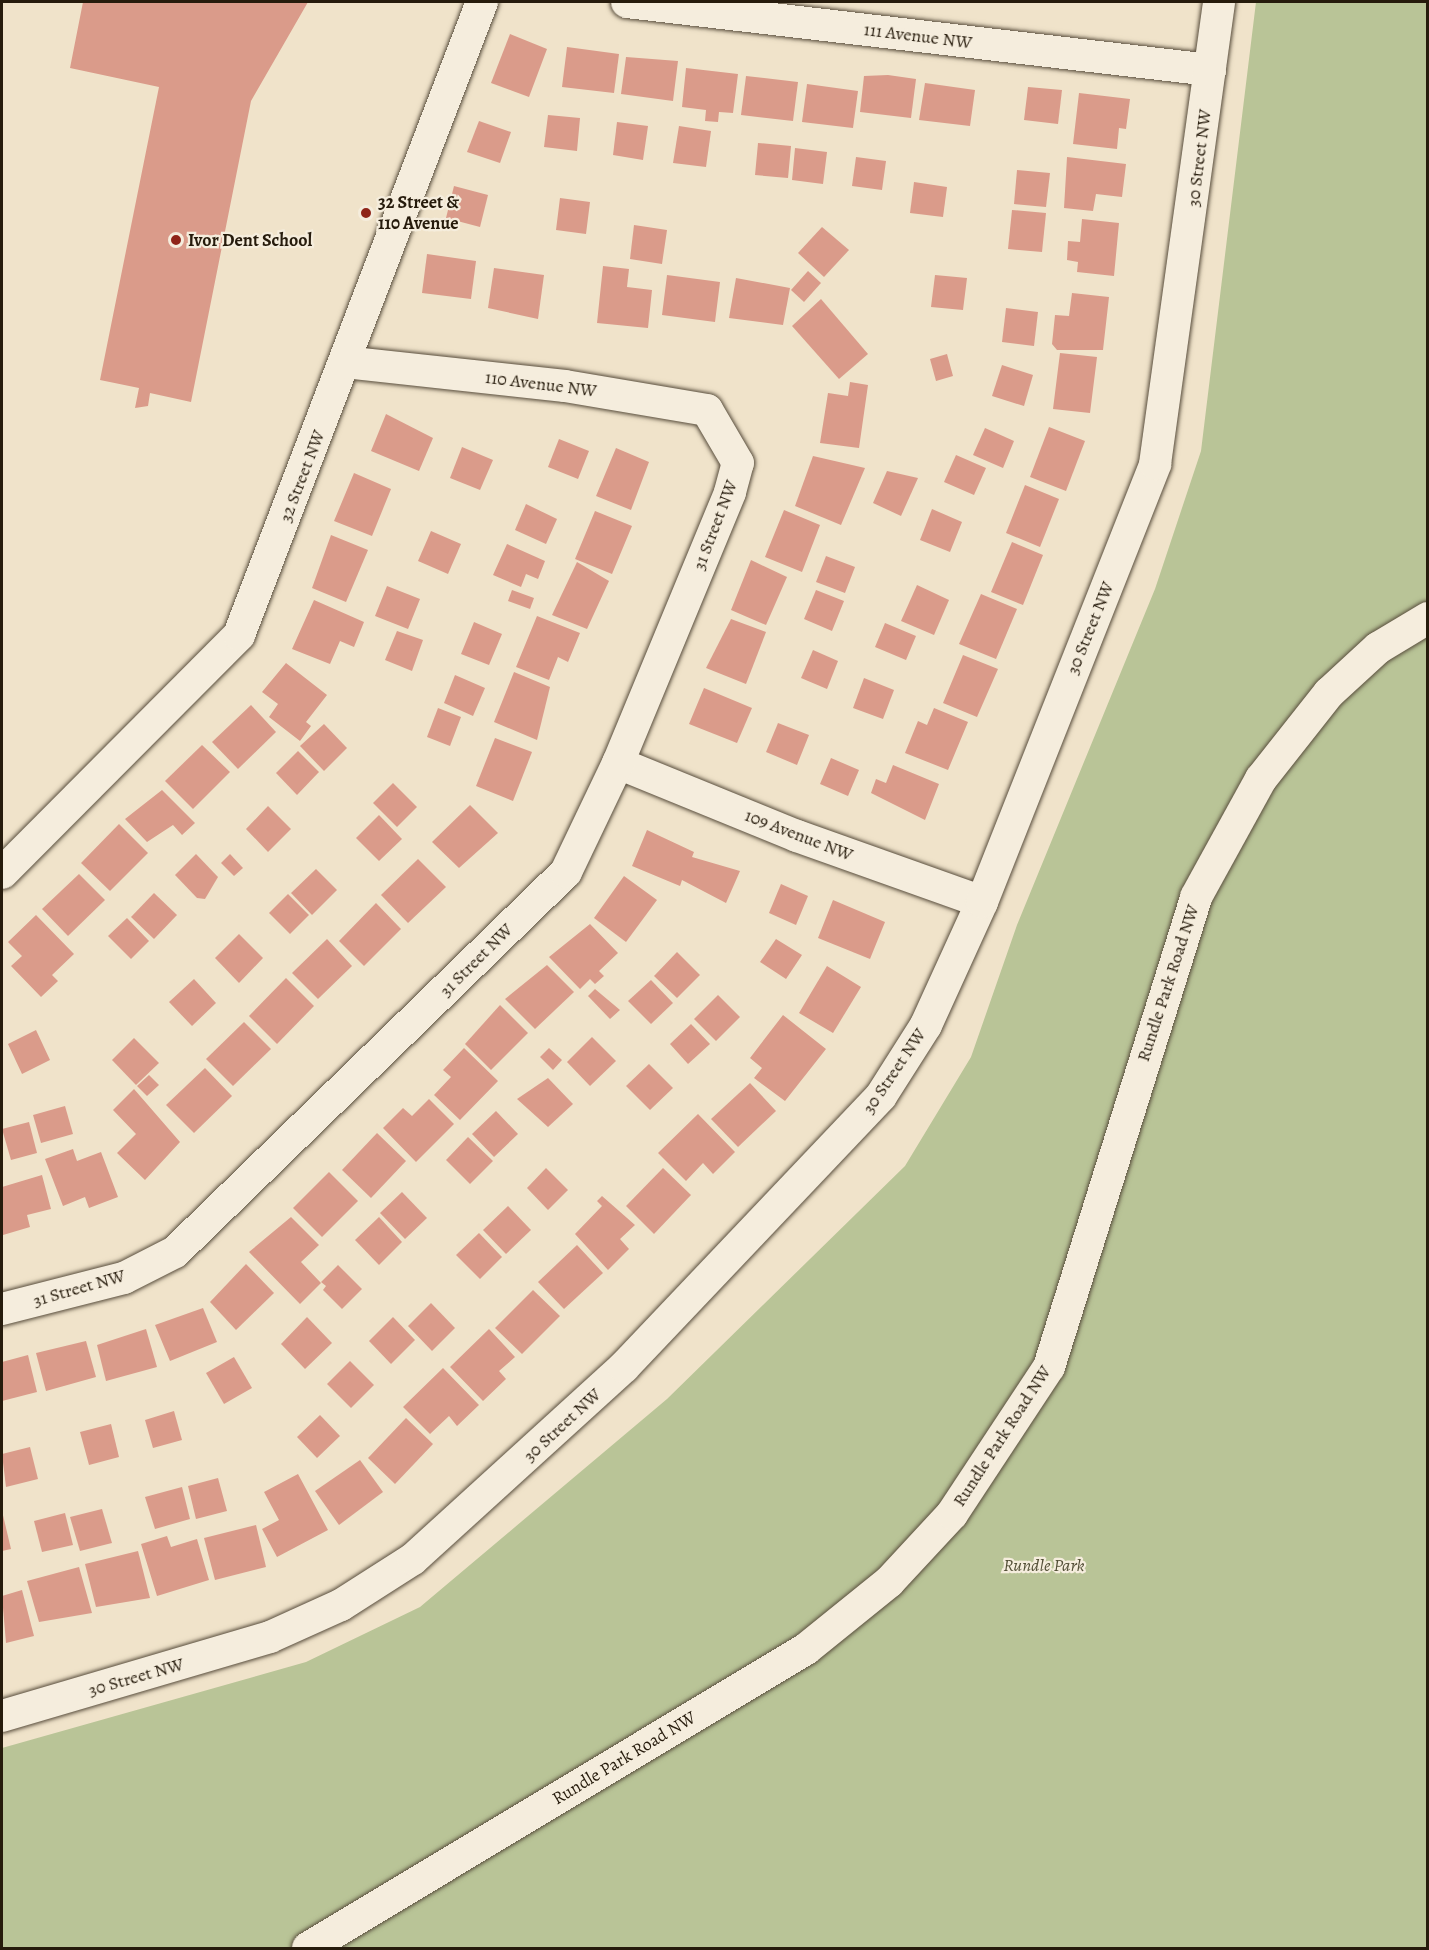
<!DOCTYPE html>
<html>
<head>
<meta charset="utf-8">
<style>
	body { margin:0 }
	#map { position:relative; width:1429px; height:1950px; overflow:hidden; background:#f0e3ca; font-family:Alegreya,serif }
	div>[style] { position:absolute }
	.green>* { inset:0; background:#b9c497 }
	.building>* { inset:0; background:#da9b8a }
	.roads { filter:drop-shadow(0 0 2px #584d3c) drop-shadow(0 0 2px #584d3c) }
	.minor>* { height:32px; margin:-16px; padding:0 16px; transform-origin:16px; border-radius:16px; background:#f5eddd }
	.dots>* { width:16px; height:16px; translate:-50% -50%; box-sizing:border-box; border:3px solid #f5eddd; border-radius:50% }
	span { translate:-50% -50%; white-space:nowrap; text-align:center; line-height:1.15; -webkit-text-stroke:4.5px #f5eddd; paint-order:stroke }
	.street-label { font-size:18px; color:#261b0c }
	.poi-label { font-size:18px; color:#261b0c; font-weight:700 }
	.left { translate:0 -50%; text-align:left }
	.park-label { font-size:18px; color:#524e36; font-style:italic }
	.frame { position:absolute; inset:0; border:3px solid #261b0c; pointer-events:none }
</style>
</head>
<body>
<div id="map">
	<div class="green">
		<i style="clip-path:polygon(1256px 2px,1427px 2px,1427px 1948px,2px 1948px,2px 1748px,306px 1662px,420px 1607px,667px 1399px,905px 1166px,971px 1057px,1017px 925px,1155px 589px,1201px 451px)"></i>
	</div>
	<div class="building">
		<i style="clip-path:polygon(83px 2px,308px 2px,251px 101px,191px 402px,150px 393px,148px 406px,135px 408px,139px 388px,100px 380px,159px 87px,70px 68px)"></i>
		<i style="clip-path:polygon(510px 34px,547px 49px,529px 97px,491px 83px)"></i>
		<i style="clip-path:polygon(567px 47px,619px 54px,614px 93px,562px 87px)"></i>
		<i style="clip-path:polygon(626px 57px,678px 61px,673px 101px,621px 94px)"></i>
		<i style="clip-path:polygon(686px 68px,738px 74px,733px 113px,719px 112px,718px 122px,705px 121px,706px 110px,682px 107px)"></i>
		<i style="clip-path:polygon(888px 75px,916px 79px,911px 118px,860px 112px,864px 76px)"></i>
		<i style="clip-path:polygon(746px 76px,798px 82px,793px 121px,741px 115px)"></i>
		<i style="clip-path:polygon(925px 83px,975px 90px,970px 126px,919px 120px)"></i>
		<i style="clip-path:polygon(807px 84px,858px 91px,853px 128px,802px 122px)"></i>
		<i style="clip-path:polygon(1028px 87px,1062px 90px,1058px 124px,1024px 120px)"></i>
		<i style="clip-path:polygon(1079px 93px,1130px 99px,1126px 129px,1119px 128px,1117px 149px,1073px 144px)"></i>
		<i style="clip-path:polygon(548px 115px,580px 118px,577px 151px,544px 147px)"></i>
		<i style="clip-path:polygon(479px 121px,511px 132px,500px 163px,467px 152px)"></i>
		<i style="clip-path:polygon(617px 122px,648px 126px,643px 160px,613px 155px)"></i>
		<i style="clip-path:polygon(679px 126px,711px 131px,706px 167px,673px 163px)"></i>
		<i style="clip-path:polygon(758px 143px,791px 146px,788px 178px,755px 175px)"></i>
		<i style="clip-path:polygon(795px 148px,827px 152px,823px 184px,792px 180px)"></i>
		<i style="clip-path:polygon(856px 157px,886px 161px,882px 190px,852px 186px)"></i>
		<i style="clip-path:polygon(1067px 157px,1126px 164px,1122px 197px,1096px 194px,1093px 211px,1064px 208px)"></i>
		<i style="clip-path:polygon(1017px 170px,1050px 173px,1046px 207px,1014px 204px)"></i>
		<i style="clip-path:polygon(914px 182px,947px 187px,943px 217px,910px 213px)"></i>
		<i style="clip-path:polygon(454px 186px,488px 195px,480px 227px,446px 218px)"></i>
		<i style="clip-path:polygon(560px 198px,590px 202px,586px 234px,556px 230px)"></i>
		<i style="clip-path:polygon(1012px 210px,1046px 213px,1042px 252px,1008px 249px)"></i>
		<i style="clip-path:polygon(1082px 219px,1119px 223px,1114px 276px,1077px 272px,1078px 262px,1067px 260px,1068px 241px,1080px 242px)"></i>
		<i style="clip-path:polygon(634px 225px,667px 230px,662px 264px,630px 259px)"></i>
		<i style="clip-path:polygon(822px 227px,849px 250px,824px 277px,798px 253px)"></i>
		<i style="clip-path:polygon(427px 254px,476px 261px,471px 299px,422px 293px)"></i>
		<i style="clip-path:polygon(603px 266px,629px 269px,627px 287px,652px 290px,648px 328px,597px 323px)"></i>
		<i style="clip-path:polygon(494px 268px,544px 275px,538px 319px,488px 308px)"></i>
		<i style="clip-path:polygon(808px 271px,821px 283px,804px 302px,791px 290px)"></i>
		<i style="clip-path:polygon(667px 275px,720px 282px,715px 322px,662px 315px)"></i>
		<i style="clip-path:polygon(935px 275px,967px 278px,963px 310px,931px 307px)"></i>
		<i style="clip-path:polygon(736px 278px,790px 288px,783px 325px,729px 318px)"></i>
		<i style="clip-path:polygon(1072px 293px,1109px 297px,1103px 350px,1057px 350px,1052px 344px,1055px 315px,1069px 316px)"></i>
		<i style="clip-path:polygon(821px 299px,868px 354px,839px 379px,792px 326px)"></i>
		<i style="clip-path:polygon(1006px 308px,1038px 312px,1034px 346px,1002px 342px)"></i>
		<i style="clip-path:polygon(1060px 353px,1097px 357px,1090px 413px,1053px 409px)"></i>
		<i style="clip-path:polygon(947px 354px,953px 376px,936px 381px,930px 359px)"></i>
		<i style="clip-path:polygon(1002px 365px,1033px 375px,1024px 406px,992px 396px)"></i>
		<i style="clip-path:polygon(850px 382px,868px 385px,859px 448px,820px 443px,828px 393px,848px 396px)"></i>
		<i style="clip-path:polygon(386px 414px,433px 438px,419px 471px,371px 451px)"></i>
		<i style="clip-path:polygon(1049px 427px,1085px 441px,1066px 491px,1030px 477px)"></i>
		<i style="clip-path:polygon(985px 428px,1014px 441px,1003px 468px,973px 455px)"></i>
		<i style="clip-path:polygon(559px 439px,589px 451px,578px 479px,548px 467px)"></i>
		<i style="clip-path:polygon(462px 447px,493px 460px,480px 490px,450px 478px)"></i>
		<i style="clip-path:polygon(616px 448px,649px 462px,631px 510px,596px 496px)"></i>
		<i style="clip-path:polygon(956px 455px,986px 468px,974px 495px,944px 482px)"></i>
		<i style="clip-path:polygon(813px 456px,865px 468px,841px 525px,795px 506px)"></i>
		<i style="clip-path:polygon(887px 471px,918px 478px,901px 516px,873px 503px)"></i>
		<i style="clip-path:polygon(354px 473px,391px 489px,372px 536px,334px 521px)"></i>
		<i style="clip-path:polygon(1025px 485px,1059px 499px,1040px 547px,1006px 533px)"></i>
		<i style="clip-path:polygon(526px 504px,557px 519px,546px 544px,515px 530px)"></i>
		<i style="clip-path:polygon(932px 509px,962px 522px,950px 552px,920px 540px)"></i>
		<i style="clip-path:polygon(784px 510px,820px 525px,802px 572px,765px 557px)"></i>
		<i style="clip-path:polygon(595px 511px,632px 526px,612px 574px,575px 559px)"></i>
		<i style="clip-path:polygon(431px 531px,461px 544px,448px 574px,418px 561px)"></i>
		<i style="clip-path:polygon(331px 535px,368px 550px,346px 602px,312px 588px)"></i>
		<i style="clip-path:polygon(1012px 542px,1043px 555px,1023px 605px,991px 592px)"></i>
		<i style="clip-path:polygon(507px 544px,545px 561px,538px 579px,526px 574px,521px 587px,493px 575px)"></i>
		<i style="clip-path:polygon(826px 556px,855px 567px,845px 593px,816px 582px)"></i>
		<i style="clip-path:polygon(751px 560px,787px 577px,766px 625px,731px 610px)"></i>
		<i style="clip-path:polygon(577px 562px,609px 581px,587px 629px,552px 615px)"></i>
		<i style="clip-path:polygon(917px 585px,949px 600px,934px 635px,901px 621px)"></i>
		<i style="clip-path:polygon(387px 586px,420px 599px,408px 629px,375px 616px)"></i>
		<i style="clip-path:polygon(512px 590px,534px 598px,530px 609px,508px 601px)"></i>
		<i style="clip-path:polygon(816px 590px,844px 601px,832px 631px,804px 619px)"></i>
		<i style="clip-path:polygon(981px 594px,1017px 609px,996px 659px,959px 644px)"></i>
		<i style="clip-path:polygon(314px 600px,364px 622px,354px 647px,340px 641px,330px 664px,292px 649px)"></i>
		<i style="clip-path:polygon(537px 616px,580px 633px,568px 662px,558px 657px,549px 680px,516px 667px)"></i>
		<i style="clip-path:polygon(731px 619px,766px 632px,746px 684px,706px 668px)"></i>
		<i style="clip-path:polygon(474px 622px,502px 634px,489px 665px,461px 654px)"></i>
		<i style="clip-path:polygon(885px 623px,916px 636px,906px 660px,875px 647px)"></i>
		<i style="clip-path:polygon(397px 631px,423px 640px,412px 671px,385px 660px)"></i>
		<i style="clip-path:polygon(813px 650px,838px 661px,827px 689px,801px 678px)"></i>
		<i style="clip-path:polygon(963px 655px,998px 669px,977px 717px,943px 703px)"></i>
		<i style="clip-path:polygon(286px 663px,327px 695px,306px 722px,311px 726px,300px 741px,269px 717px,278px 704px,262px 692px)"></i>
		<i style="clip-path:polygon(514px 672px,550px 687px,537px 740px,494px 722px)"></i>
		<i style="clip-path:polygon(455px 675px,485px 688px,473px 716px,444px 703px)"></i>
		<i style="clip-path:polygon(864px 678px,894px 690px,883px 719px,853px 708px)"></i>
		<i style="clip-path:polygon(704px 688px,752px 708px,737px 743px,689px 724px)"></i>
		<i style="clip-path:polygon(251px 705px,276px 732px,238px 769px,212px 742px)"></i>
		<i style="clip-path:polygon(438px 708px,461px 717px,450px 746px,427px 737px)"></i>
		<i style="clip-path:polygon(934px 708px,968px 722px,948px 770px,905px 753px,918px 721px,927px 725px)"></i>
		<i style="clip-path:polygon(778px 723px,809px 735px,797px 765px,766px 752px)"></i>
		<i style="clip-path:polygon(324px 724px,347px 748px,324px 771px,300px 746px)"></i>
		<i style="clip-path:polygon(495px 738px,532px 752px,513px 801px,476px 786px)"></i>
		<i style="clip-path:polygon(202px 745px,230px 772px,193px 809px,165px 781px)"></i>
		<i style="clip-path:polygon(298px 751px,319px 772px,297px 795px,276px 773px)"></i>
		<i style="clip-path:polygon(831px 758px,859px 770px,848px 796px,820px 784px)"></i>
		<i style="clip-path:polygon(893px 765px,939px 784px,925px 820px,871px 793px,876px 779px,886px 783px)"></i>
		<i style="clip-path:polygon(393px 783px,417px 807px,397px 827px,373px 803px)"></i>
		<i style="clip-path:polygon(162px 790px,195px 823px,182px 835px,173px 825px,147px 842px,125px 819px)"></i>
		<i style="clip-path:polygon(470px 805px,498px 833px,459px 868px,432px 842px)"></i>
		<i style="clip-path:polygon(268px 806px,291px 829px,268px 852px,246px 829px)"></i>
		<i style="clip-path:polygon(379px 815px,402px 839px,379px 861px,356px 838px)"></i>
		<i style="clip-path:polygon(119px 824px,148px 853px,110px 891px,81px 863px)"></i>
		<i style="clip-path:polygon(647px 830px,694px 852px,692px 857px,740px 871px,726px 903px,682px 880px,680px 886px,632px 866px)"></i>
		<i style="clip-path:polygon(196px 854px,218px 877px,205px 899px,197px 898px,175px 875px)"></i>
		<i style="clip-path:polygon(230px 854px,243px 868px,234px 876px,221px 863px)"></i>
		<i style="clip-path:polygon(418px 859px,446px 887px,408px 923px,381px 895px)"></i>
		<i style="clip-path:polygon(316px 869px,337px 890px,312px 915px,291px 893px)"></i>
		<i style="clip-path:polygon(79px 874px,105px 900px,68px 936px,42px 909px)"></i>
		<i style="clip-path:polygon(624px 876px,657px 900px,626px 942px,594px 918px)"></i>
		<i style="clip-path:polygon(781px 884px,808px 896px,796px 925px,769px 913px)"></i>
		<i style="clip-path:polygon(154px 893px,177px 915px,154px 939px,131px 917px)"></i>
		<i style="clip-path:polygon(288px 894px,309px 915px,290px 934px,269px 913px)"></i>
		<i style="clip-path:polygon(833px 900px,885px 922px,870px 959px,818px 938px)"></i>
		<i style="clip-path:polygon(376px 903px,401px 929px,364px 966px,339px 941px)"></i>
		<i style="clip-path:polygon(36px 915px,74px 954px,52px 975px,58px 981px,41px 997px,11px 966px,22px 956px,8px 942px)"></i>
		<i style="clip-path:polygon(127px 918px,149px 941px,131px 959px,108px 936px)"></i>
		<i style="clip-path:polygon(590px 924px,618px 953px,599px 971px,604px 976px,595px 984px,590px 979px,580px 989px,549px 957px)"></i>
		<i style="clip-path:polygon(239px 934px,263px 958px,239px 983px,215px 958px)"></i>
		<i style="clip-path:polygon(327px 939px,352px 966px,318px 999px,292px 973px)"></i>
		<i style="clip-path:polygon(776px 939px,802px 955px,786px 979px,760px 962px)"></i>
		<i style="clip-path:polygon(677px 952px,700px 975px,677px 998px,654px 976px)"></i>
		<i style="clip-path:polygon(547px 965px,574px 992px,535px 1029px,505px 999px)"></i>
		<i style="clip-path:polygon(827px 966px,861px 987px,833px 1033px,799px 1013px)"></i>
		<i style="clip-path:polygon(286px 978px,314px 1006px,277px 1044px,249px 1016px)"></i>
		<i style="clip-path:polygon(194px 979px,216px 1003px,192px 1026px,169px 1002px)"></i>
		<i style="clip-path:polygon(651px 980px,673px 1003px,651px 1024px,628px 1001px)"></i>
		<i style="clip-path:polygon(595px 989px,620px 1010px,610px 1019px,588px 996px)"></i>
		<i style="clip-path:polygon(718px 995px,740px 1017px,716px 1041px,694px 1019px)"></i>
		<i style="clip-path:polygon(500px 1005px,528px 1033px,491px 1070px,465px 1044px)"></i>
		<i style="clip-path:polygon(783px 1015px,826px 1049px,785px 1101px,754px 1078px,762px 1068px,750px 1058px)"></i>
		<i style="clip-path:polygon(244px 1022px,271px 1049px,233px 1086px,206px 1059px)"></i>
		<i style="clip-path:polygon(691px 1024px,710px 1044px,688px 1064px,670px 1044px)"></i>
		<i style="clip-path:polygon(36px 1030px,50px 1060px,22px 1074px,8px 1044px)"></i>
		<i style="clip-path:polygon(592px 1037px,616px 1061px,590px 1086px,567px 1062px)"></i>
		<i style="clip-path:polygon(134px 1038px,159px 1063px,136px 1085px,112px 1060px)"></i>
		<i style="clip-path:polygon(464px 1048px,498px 1081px,460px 1120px,434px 1095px,451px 1077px,443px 1070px)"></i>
		<i style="clip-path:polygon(549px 1048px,562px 1060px,553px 1070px,540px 1057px)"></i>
		<i style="clip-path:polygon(649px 1064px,673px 1088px,650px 1110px,626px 1086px)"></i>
		<i style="clip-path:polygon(205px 1068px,232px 1096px,194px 1133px,166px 1105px)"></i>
		<i style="clip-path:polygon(149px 1075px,159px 1085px,147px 1096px,137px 1086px)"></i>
		<i style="clip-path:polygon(548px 1078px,573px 1104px,548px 1127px,517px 1099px)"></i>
		<i style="clip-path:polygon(750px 1083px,776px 1111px,738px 1147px,711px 1119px)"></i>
		<i style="clip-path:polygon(134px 1089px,180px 1142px,145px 1180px,117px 1153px,136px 1134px,113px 1110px)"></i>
		<i style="clip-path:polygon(429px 1099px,454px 1124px,416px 1162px,383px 1128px,403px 1108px,412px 1116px)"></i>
		<i style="clip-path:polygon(65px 1106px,73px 1134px,41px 1143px,33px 1115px)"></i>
		<i style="clip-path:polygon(496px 1111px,518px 1134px,494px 1157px,472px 1134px)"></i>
		<i style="clip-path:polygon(698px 1114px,735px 1152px,713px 1174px,703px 1163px,686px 1181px,658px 1153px)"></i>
		<i style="clip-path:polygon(29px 1122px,37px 1153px,11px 1160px,2px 1129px)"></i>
		<i style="clip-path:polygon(377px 1133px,406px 1161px,371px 1198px,342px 1170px)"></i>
		<i style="clip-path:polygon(468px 1137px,493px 1161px,470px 1184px,446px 1160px)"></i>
		<i style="clip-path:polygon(73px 1149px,77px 1161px,101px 1152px,118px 1197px,89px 1208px,85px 1197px,63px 1206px,45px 1159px)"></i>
		<i style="clip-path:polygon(546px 1168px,568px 1190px,548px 1210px,527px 1188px)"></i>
		<i style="clip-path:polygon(663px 1168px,691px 1195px,654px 1234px,626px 1206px)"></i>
		<i style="clip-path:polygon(329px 1172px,358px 1201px,322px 1237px,293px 1208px)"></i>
		<i style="clip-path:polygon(42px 1175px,51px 1209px,27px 1215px,30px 1227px,3px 1235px,2px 1187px)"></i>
		<i style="clip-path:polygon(402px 1192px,427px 1218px,405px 1239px,380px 1213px)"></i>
		<i style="clip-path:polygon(602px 1196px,635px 1225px,620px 1239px,629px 1249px,608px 1270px,575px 1234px,602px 1206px,597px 1201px)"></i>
		<i style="clip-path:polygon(508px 1206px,531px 1230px,506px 1254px,483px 1230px)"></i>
		<i style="clip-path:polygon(291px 1217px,319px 1245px,301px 1262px,321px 1283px,300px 1304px,249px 1252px)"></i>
		<i style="clip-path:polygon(379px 1217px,402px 1242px,379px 1265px,355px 1240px)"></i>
		<i style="clip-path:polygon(479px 1233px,502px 1257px,480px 1279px,456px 1255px)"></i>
		<i style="clip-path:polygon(577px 1245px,603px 1273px,564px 1309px,538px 1282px)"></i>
		<i style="clip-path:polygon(246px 1264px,274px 1293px,236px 1330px,210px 1302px)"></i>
		<i style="clip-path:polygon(338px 1265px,362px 1289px,342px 1309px,323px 1290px,326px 1286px,321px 1282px)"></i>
		<i style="clip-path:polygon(533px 1290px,560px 1316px,522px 1354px,495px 1328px)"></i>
		<i style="clip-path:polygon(431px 1303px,455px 1328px,432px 1351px,408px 1326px)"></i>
		<i style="clip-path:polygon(203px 1308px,217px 1342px,170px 1361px,155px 1325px)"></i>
		<i style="clip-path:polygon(307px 1317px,332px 1343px,305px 1369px,281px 1344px)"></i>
		<i style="clip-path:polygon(393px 1317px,415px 1340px,391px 1364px,369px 1341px)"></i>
		<i style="clip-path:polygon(146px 1329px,157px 1367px,106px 1381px,97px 1345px)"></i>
		<i style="clip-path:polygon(489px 1329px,515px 1357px,499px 1371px,506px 1379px,483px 1401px,450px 1367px)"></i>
		<i style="clip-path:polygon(86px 1341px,96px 1377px,46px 1391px,36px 1353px)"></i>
		<i style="clip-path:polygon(28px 1355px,37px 1392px,2px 1401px,2px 1362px)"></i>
		<i style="clip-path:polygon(234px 1357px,252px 1388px,224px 1404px,206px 1373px)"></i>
		<i style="clip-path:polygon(350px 1361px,374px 1385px,351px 1408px,327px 1384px)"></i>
		<i style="clip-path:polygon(443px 1368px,479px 1405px,457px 1426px,449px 1416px,430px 1434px,403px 1407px)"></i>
		<i style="clip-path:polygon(174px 1411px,182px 1440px,153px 1448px,145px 1420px)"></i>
		<i style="clip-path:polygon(320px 1415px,340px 1436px,317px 1458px,297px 1437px)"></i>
		<i style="clip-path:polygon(406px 1418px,433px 1444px,395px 1484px,368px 1458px)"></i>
		<i style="clip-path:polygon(111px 1424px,119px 1457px,89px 1465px,80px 1432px)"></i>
		<i style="clip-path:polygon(30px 1447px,38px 1479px,6px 1487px,2px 1454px)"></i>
		<i style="clip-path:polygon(360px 1460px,383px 1492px,339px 1525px,315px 1491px)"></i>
		<i style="clip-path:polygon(298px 1474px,328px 1530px,277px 1557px,262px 1529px,279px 1520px,264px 1492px)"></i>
		<i style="clip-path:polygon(218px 1478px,227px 1511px,196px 1519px,188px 1486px)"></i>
		<i style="clip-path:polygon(182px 1487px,190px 1519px,155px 1529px,145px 1497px)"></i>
		<i style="clip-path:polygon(102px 1509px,112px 1543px,80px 1551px,70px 1517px)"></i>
		<i style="clip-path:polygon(2px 1511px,11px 1549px,2px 1551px)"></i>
		<i style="clip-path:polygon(65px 1513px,73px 1545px,42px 1552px,34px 1521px)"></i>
		<i style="clip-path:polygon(256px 1525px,266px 1567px,215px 1580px,204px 1538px)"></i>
		<i style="clip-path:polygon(167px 1536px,171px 1547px,197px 1539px,209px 1580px,157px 1596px,141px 1544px)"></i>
		<i style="clip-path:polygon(138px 1551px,150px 1598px,96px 1607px,85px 1564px)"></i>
		<i style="clip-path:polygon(79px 1567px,92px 1613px,39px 1622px,27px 1581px)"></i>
		<i style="clip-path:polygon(22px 1590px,34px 1636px,6px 1643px,2px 1596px)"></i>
	</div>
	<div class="roads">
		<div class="minor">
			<i style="left:627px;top:2px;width:587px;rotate:6.65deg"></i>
			<i style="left:618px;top:763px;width:193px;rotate:22.2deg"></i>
			<i style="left:797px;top:836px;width:196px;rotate:19.6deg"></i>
			<i style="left:2px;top:873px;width:336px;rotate:-45.1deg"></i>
			<i style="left:239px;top:635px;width:678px;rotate:-69deg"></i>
			<i style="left:2px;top:1309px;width:126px;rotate:-14.3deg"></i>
			<i style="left:124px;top:1278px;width:57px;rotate:-27deg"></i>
			<i style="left:175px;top:1252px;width:545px;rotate:-44.18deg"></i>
			<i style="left:566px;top:872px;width:121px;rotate:-64.5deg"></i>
			<i style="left:618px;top:763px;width:293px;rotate:-67.5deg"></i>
			<i style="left:730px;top:492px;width:30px;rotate:-75deg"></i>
			<i style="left:738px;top:463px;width:61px;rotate:-120.3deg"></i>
			<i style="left:707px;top:410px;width:144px;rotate:-170.4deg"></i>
			<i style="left:565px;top:386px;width:221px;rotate:-173.8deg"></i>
			<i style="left:2px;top:1716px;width:279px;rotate:-16.4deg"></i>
			<i style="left:270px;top:1637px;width:78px;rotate:-24.3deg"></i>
			<i style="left:341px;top:1605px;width:85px;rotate:-32.6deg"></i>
			<i style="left:413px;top:1559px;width:285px;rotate:-42.3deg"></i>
			<i style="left:624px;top:1367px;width:373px;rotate:-46.5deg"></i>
			<i style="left:881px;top:1096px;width:84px;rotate:-57.6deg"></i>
			<i style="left:926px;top:1025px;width:135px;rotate:-65.5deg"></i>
			<i style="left:982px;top:902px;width:471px;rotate:-68.4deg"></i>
			<i style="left:1155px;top:464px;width:466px;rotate:-82.1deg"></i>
			<i style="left:308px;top:1948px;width:581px;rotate:-30.98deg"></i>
			<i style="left:806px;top:1649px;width:107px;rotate:-38.9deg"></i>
			<i style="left:889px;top:1582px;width:93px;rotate:-47.2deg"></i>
			<i style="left:952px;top:1514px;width:176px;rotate:-56.6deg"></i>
			<i style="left:1049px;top:1367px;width:492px;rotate:-72.6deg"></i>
			<i style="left:1196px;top:897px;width:135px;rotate:-61.2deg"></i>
			<i style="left:1261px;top:779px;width:110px;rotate:-51.7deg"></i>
			<i style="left:1329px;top:693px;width:67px;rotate:-42.6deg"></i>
			<i style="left:1378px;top:648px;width:58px;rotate:-31deg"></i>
		</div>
	</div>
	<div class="dots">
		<i style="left:366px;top:213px;background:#8f2418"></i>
		<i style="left:176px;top:240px;background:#8f2418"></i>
	</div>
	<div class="street-label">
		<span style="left:918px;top:36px;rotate:7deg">111 Avenue NW</span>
		<span style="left:1199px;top:158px;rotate:-83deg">30 Street NW</span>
		<span style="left:541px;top:384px;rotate:7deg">110 Avenue NW</span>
		<span style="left:302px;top:476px;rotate:-69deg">32 Street NW</span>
		<span style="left:715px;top:525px;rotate:-69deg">31 Street NW</span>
		<span style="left:1090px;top:628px;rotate:-68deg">30 Street NW</span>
		<span style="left:799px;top:835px;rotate:21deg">109 Avenue NW</span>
		<span style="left:476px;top:960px;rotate:-45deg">31 Street NW</span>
		<span style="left:1168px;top:983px;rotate:-72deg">Rundle Park Road NW</span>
		<span style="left:894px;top:1071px;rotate:-56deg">30 Street NW</span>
		<span style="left:79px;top:1288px;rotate:-16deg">31 Street NW</span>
		<span style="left:562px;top:1425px;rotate:-43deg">30 Street NW</span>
		<span style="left:1002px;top:1436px;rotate:-57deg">Rundle Park Road NW</span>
		<span style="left:136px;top:1677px;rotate:-16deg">30 Street NW</span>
		<span style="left:624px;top:1758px;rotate:-31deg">Rundle Park Road NW</span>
	</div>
	<div class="poi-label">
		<span class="left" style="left:378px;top:213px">32 Street &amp;<br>110 Avenue</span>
		<span class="left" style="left:188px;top:240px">Ivor Dent School</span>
	</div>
	<div class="park-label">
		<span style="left:1044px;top:1565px">Rundle Park</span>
	</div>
	<div class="frame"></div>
</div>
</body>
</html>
